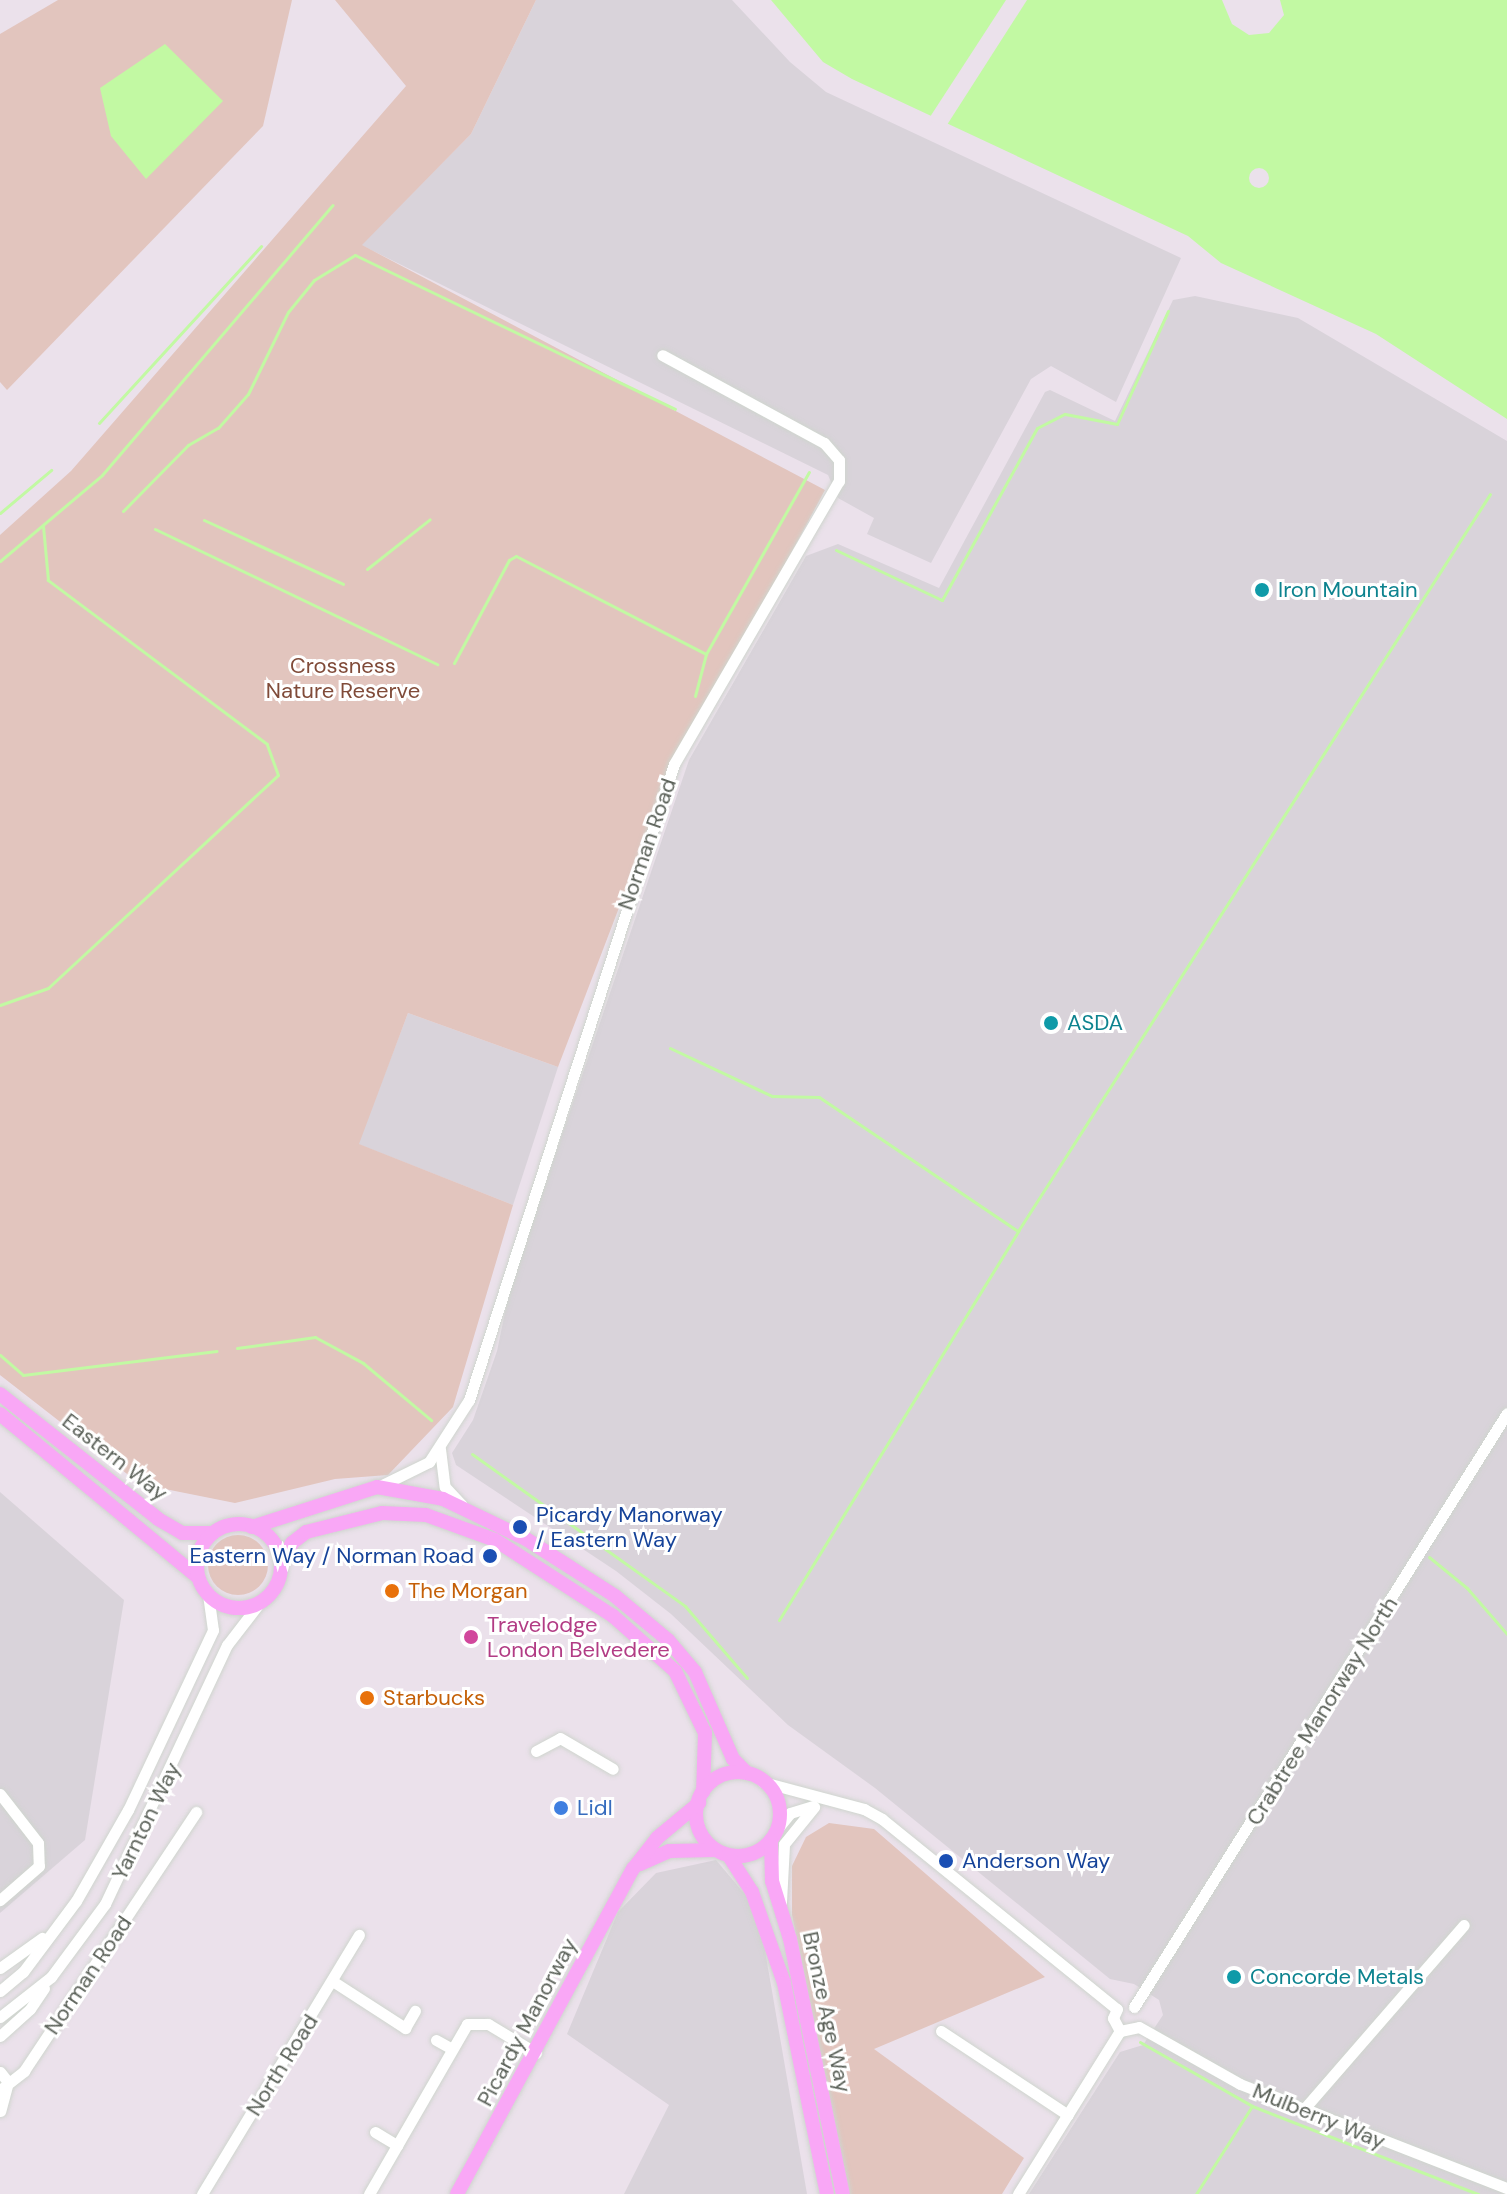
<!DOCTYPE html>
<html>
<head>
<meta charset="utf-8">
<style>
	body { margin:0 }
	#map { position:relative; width:1507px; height:2194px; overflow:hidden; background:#ebe1eb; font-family:"DM Sans",sans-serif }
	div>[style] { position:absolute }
	.industrial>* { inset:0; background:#d9d3da }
	.green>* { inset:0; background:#e2c5be }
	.round { border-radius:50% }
	.water>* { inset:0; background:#c2f9a3 }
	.pier>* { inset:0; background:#ebe1eb }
	.stream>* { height:3px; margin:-1.5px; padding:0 1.5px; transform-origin:1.5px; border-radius:1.5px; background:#c2f9a3 }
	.roads { filter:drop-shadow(0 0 2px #cfd5ce) drop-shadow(0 0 2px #cfd5ce) }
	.minor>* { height:11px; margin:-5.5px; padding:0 5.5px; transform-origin:5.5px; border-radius:5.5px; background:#fff }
	.major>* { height:14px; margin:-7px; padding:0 7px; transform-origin:7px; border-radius:7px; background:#f9a7f6 }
	.major>.ring { margin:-7px; padding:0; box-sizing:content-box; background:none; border:14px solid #f9a7f6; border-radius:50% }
	.dots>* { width:22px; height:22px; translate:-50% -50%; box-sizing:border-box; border:4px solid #fff; border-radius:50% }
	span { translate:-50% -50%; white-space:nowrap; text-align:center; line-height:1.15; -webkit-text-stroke:6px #fff; paint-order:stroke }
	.culture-label { font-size:22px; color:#0d838f }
	.left { translate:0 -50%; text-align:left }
	.park-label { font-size:22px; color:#804b39 }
	.street-label { font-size:22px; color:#5b6159 }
	.transit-label { font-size:22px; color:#164399 }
	.right { translate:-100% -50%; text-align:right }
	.food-label { font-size:22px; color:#c56008 }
	.hotel-label { font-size:22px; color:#b23c85 }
	.shop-label { font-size:22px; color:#366cbe }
</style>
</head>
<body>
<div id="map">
	<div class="industrial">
		<i style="clip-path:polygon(536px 0,732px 0,790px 62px,826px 92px,1181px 258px,1116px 402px,1051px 366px,1031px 379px,931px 563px,867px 534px,874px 518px,838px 498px,828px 475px,361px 245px,471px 134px)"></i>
		<i style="clip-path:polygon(1195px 296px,1298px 318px,1507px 441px,1507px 2194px,1029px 2194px,1120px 2052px,1143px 2045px,1163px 2015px,1159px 2000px,1134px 1984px,1110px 1979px,875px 1788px,788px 1725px,671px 1614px,616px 1571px,456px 1465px,452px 1453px,473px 1420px,497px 1351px,510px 1288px,689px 760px,806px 556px,838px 544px,939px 588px,1045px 392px,1050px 390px,1115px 421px,1173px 300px)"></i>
		<i style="clip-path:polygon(408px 1013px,558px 1067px,513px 1205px,358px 1144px)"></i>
		<i style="clip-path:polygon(0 1492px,124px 1600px,85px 1840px,0 1913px)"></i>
		<i style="clip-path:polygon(716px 1860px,758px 1910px,807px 2194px,624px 2194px,669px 2105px,567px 2034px,618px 1912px,656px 1873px)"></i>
	</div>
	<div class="green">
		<i style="clip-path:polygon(58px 0,292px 0,263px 126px,7px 390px,0 382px,0 34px)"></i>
		<i style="clip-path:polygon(335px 0,536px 0,471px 134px,362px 245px,825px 490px,666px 785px,558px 1067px,408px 1013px,359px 1144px,513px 1205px,453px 1407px,388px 1475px,335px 1479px,235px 1503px,140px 1484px,0 1375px,0 535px,71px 471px,406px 86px)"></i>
		<i class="round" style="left:208px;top:1535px;width:60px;height:60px"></i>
		<i style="clip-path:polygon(829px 1823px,874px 1829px,1045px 1977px,874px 2049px,1024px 2158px,1002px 2194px,849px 2194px,792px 1915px,792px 1866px,806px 1837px)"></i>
	</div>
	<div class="water">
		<i style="clip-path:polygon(771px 0,1507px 0,1507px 419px,1376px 334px,1221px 263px,1188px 236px,852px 79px,823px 62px)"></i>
		<i style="clip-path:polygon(165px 44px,223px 101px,146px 179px,111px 136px,100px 88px)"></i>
	</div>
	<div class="pier">
		<i style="clip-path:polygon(1006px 0,1027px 0,945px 128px,928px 120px)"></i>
		<i style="clip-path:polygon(1222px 0,1280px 0,1284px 15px,1269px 33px,1249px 35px,1232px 24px)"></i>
		<i class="round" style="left:1249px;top:168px;width:20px;height:20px"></i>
	</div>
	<div class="stream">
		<i style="left:99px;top:423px;width:240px;rotate:-47.5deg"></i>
		<i style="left:123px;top:511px;width:93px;rotate:-45.4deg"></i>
		<i style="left:188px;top:445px;width:34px;rotate:-30deg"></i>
		<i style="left:218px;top:428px;width:45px;rotate:-48.6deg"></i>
		<i style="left:248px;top:394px;width:91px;rotate:-64deg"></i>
		<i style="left:288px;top:312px;width:41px;rotate:-50.9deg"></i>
		<i style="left:314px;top:280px;width:48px;rotate:-31.4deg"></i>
		<i style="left:355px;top:255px;width:355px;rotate:25.7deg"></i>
		<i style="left:0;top:513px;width:67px;rotate:-40.1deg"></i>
		<i style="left:204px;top:520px;width:153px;rotate:24.7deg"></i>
		<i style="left:155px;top:529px;width:313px;rotate:25.6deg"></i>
		<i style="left:836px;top:550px;width:117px;rotate:25.3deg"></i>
		<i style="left:942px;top:600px;width:196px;rotate:-61.1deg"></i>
		<i style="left:1037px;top:428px;width:31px;rotate:-27deg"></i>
		<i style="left:1065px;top:414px;width:53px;rotate:10.9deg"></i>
		<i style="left:1117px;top:424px;width:124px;rotate:-65.7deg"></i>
		<i style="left:0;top:561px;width:133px;rotate:-40.1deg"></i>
		<i style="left:102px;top:475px;width:355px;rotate:-49.5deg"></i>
		<i style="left:367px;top:569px;width:80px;rotate:-38.4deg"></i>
		<i style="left:454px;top:663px;width:117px;rotate:-61.9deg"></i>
		<i style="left:509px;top:560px;width:8px;rotate:-30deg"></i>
		<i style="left:516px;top:556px;width:214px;rotate:27.3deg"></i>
		<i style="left:695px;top:696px;width:43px;rotate:-75.3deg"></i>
		<i style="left:706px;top:654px;width:209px;rotate:-60.5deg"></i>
		<i style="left:0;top:1005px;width:51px;rotate:-19.5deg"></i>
		<i style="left:48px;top:988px;width:313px;rotate:-42.8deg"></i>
		<i style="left:278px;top:775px;width:33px;rotate:-110deg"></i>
		<i style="left:267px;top:744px;width:274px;rotate:-143.2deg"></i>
		<i style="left:48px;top:580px;width:54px;rotate:-95.3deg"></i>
		<i style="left:670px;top:1048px;width:113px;rotate:25.2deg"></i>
		<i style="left:772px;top:1096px;width:47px;rotate:1.2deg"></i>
		<i style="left:819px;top:1097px;width:240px;rotate:34deg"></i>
		<i style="left:237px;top:1348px;width:79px;rotate:-8deg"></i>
		<i style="left:315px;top:1337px;width:55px;rotate:28.4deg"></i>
		<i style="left:363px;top:1363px;width:89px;rotate:40deg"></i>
		<i style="left:0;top:1355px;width:30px;rotate:41deg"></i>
		<i style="left:23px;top:1375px;width:195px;rotate:-7.1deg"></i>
		<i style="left:472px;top:1454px;width:262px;rotate:35.5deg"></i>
		<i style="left:685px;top:1606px;width:95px;rotate:49.3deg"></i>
		<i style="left:1429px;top:1557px;width:49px;rotate:39.2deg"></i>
		<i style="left:1467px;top:1588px;width:61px;rotate:49deg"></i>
		<i style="left:779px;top:1620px;width:457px;rotate:-58.4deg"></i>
		<i style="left:1018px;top:1231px;width:875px;rotate:-57.36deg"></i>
		<i style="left:1140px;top:2042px;width:129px;rotate:29.7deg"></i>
		<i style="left:1252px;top:2106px;width:243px;rotate:21.3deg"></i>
		<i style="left:1196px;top:2194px;width:104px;rotate:-57.5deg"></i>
	</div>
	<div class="roads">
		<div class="minor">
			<i style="left:440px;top:1449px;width:38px;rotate:83deg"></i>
			<i style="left:445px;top:1487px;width:25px;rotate:47deg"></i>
			<i style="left:378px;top:1487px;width:57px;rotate:-26.1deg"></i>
			<i style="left:429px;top:1462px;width:74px;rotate:-57.2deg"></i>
			<i style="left:469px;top:1400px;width:668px;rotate:-72.13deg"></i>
			<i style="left:674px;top:764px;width:328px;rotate:-59.8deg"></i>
			<i style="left:839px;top:481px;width:21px;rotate:-90deg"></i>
			<i style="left:839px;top:460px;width:23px;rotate:-131deg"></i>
			<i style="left:824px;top:443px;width:184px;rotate:-151.5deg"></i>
			<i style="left:536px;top:1751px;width:27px;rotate:-28deg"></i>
			<i style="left:560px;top:1738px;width:61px;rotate:30.3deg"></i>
			<i style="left:763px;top:1782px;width:105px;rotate:15deg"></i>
			<i style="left:864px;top:1809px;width:21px;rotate:29deg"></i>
			<i style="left:882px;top:1819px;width:302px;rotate:39deg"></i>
			<i style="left:0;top:1794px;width:62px;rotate:52.2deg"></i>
			<i style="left:38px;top:1843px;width:23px;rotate:88deg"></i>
			<i style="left:39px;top:1866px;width:52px;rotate:138.9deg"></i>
			<i style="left:778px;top:1828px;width:19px;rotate:-51deg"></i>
			<i style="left:790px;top:1813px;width:24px;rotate:-17deg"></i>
			<i style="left:781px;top:1902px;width:58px;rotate:-87deg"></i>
			<i style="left:784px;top:1844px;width:48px;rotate:-51deg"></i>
			<i style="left:0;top:1968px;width:52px;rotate:-35.5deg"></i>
			<i style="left:334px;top:1982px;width:85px;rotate:32.9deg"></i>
			<i style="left:405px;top:2028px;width:20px;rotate:-60deg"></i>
			<i style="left:0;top:1991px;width:30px;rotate:-40deg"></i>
			<i style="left:23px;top:1972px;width:89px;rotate:-53.3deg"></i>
			<i style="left:76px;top:1901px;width:105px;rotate:-60.3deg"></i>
			<i style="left:128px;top:1810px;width:199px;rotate:-64.7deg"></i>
			<i style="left:213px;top:1630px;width:36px;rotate:-98deg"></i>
			<i style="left:1134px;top:2007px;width:701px;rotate:-57.87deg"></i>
			<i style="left:1117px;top:2009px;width:10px;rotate:114deg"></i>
			<i style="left:1113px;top:2018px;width:15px;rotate:62deg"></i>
			<i style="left:1120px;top:2031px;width:19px;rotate:-12deg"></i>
			<i style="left:0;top:2017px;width:65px;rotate:-38.1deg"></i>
			<i style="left:51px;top:1977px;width:91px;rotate:-53.5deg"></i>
			<i style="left:105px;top:1904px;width:286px;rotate:-64.8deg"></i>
			<i style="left:227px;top:1645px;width:56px;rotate:-52.3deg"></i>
			<i style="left:1139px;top:2027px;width:116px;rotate:29.4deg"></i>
			<i style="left:1240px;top:2084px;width:287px;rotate:21.3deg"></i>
			<i style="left:941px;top:2031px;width:152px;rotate:33.5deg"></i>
			<i style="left:0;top:2036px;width:40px;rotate:-42deg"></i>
			<i style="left:30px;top:2009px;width:25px;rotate:-56deg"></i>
			<i style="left:436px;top:2040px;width:18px;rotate:29deg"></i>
			<i style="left:0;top:2072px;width:13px;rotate:51deg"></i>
			<i style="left:8px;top:2082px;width:30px;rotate:105deg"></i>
			<i style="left:0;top:2090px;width:31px;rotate:-38deg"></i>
			<i style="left:24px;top:2071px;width:311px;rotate:-56.4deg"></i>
			<i style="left:1303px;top:2110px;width:245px;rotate:-49deg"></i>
			<i style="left:375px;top:2132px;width:26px;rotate:31deg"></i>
			<i style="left:202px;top:2194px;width:303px;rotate:-58.8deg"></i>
			<i style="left:369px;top:2194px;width:196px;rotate:-60deg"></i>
			<i style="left:467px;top:2024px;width:21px"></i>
			<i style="left:488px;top:2024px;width:56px;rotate:31.1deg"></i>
			<i style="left:1018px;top:2194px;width:192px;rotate:-58deg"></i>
		</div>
		<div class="major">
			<i style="left:0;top:1394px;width:201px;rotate:38.3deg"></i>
			<i style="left:158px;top:1519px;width:28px;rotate:30deg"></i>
			<i style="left:182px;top:1533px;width:29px"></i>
			<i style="left:0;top:1414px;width:256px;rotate:39.5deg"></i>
			<i class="ring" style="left:197px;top:1524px;width:70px;height:70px"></i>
			<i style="left:252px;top:1527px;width:131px;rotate:-17.7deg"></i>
			<i style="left:377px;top:1487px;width:67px;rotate:10.3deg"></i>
			<i style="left:443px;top:1499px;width:92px;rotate:25.7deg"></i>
			<i style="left:526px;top:1539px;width:106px;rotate:32.6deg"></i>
			<i style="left:615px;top:1596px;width:69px;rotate:39.7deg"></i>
			<i style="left:668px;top:1640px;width:42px;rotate:49.8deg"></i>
			<i style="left:695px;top:1672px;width:95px;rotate:66.4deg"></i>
			<i style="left:733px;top:1759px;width:20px;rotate:45deg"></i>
			<i style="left:281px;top:1563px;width:23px;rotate:-61deg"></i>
			<i style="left:292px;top:1543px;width:18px;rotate:-38deg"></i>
			<i style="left:306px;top:1532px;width:78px;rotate:-14deg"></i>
			<i style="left:382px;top:1513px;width:44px;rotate:2.6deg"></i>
			<i style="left:426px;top:1515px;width:73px;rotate:19.9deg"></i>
			<i style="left:495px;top:1540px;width:140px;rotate:32.8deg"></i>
			<i style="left:613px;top:1616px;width:83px;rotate:41.6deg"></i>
			<i style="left:675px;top:1671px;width:69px;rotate:64.2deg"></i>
			<i style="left:705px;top:1733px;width:59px;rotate:91.9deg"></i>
			<i class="ring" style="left:696px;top:1772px;width:70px;height:70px"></i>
			<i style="left:771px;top:1841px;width:40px;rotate:88.6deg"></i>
			<i style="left:772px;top:1881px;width:61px;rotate:72.8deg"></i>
			<i style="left:790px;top:1939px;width:260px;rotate:78.3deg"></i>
			<i style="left:729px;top:1856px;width:43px;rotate:57.4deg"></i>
			<i style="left:752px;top:1892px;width:96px;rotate:70.6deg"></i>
			<i style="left:784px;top:1983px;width:215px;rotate:78.5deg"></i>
			<i style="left:640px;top:1864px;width:32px;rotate:-24deg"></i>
			<i style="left:669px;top:1851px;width:47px;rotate:-1.2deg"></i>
			<i style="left:457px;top:2194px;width:370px;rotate:-61.6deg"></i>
			<i style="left:633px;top:1869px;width:39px;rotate:-52deg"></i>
			<i style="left:657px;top:1838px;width:55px;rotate:-39.8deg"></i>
		</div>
	</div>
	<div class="dots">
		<i style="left:1262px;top:590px;background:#0f9aa8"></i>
		<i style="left:1051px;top:1023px;background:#0f9aa8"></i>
		<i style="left:520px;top:1527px;background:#1a4fb4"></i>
		<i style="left:490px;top:1556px;background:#1a4fb4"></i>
		<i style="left:392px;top:1591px;background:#e8710a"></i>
		<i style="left:471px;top:1637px;background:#d1479c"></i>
		<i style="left:367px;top:1698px;background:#e8710a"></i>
		<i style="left:561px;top:1808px;background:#3f7fe0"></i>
		<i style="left:946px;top:1861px;background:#1a4fb4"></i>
		<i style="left:1234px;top:1977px;background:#0f9aa8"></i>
	</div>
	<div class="culture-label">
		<span class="left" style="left:1278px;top:590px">Iron Mountain</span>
		<span class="left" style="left:1067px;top:1023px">ASDA</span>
		<span class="left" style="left:1250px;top:1977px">Concorde Metals</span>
	</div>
	<div class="park-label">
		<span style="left:343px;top:678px">Crossness<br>Nature Reserve</span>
	</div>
	<div class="street-label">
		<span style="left:647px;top:844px;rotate:-71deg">Norman Road</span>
		<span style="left:115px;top:1457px;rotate:38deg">Eastern Way</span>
		<span style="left:1322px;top:1711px;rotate:-58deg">Crabtree Manorway North</span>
		<span style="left:146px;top:1821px;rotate:-64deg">Yarnton Way</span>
		<span style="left:88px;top:1975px;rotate:-56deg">Norman Road</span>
		<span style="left:827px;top:2012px;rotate:78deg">Bronze Age Way</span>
		<span style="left:527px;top:2022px;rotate:-62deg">Picardy Manorway</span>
		<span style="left:282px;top:2065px;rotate:-58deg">North Road</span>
		<span style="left:1319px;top:2116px;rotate:22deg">Mulberry Way</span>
	</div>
	<div class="transit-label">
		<span class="left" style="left:536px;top:1527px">Picardy Manorway<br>/ Eastern Way</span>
		<span class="right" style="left:474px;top:1556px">Eastern Way / Norman Road</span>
		<span class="left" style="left:962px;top:1861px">Anderson Way</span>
	</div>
	<div class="food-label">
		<span class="left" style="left:408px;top:1591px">The Morgan</span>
		<span class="left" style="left:383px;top:1698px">Starbucks</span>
	</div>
	<div class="hotel-label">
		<span class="left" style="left:487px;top:1637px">Travelodge<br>London Belvedere</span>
	</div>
	<div class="shop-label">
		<span class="left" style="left:577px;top:1808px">Lidl</span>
	</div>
</div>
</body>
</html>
